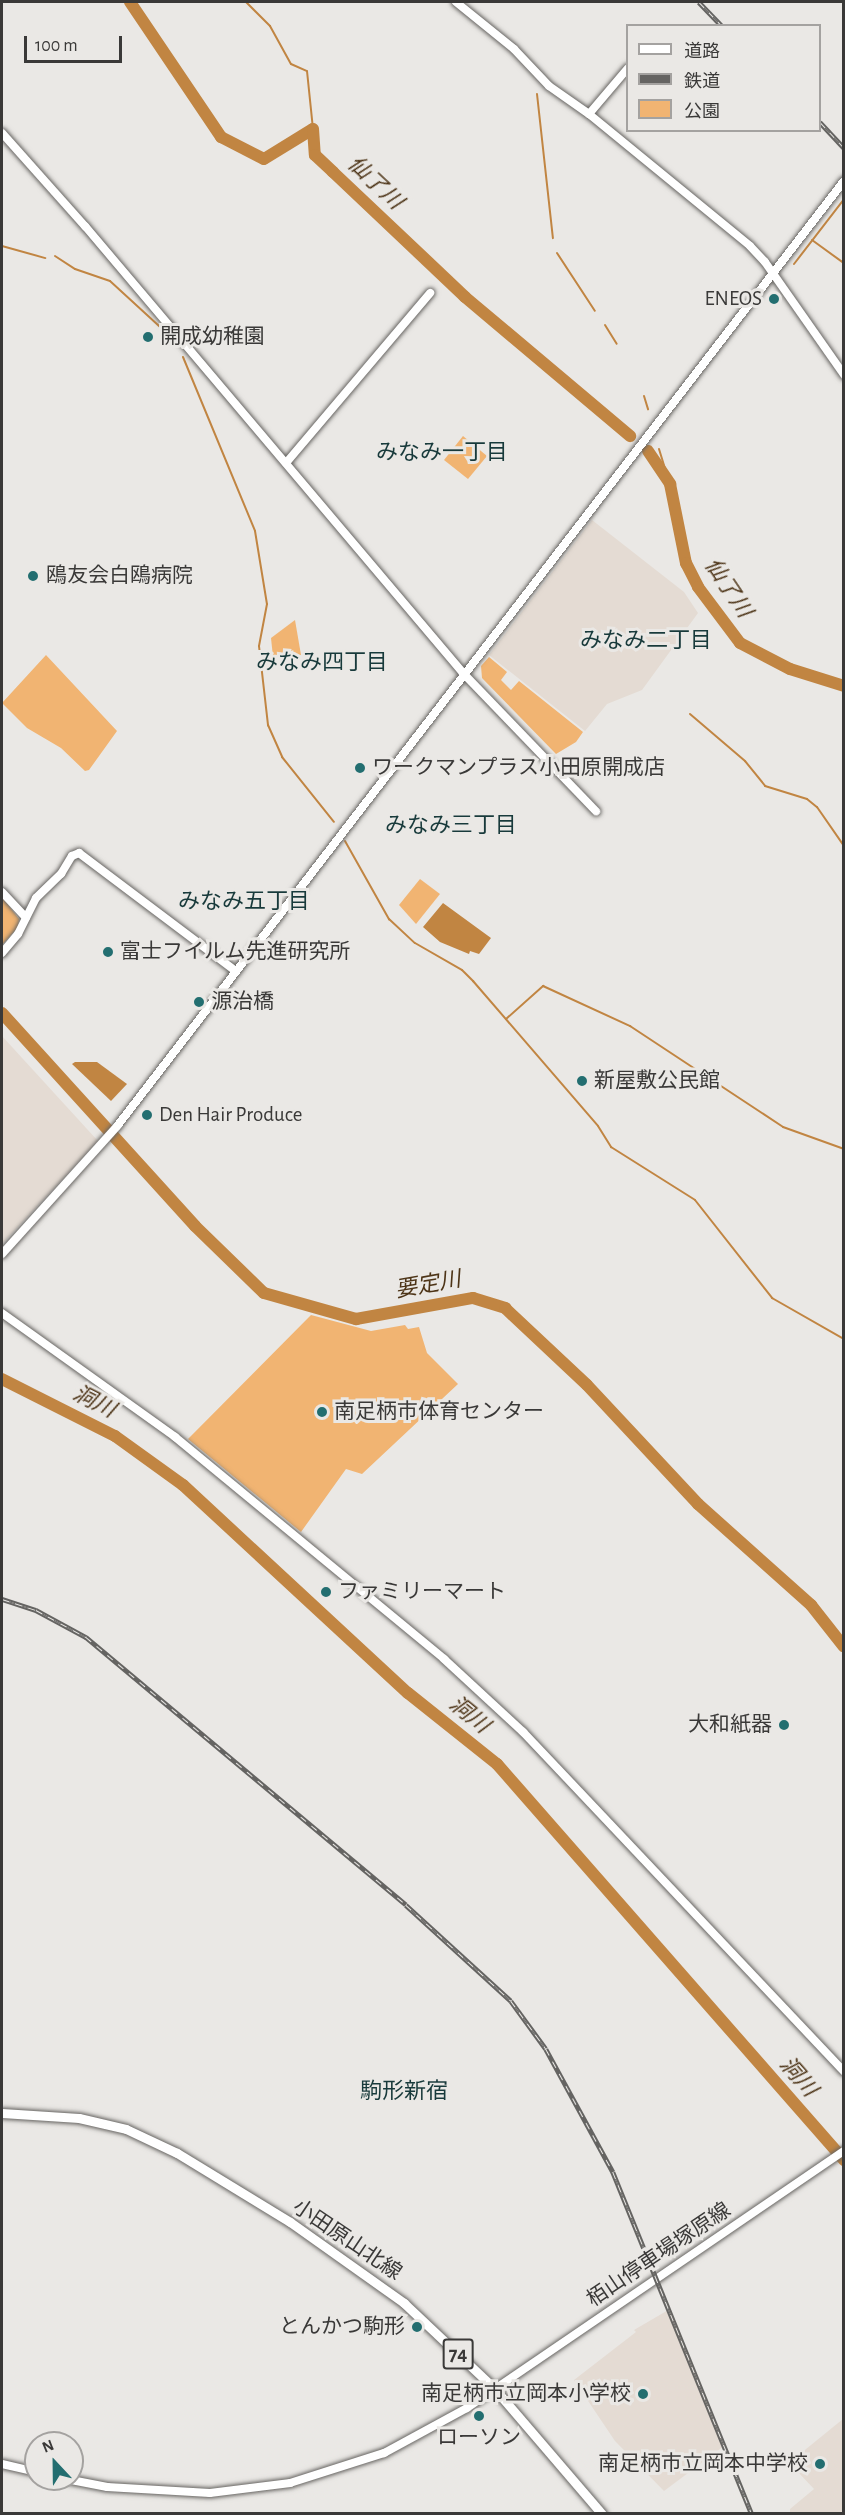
<!DOCTYPE html>
<html>
<head>
<meta charset="utf-8">
<style>
	body { margin:0 }
	#map { position:relative; width:845px; height:2515px; overflow:hidden; background:#eae8e5; font-family:"Alegreya Sans","Noto Sans JP",sans-serif }
	div>[style] { position:absolute }
	.built>* { inset:0; background:#e4dbd3 }
	.green>* { inset:0; background:#f1b472 }
	.water>* { inset:0; background:#c18542 }
	.stream>* { height:2px; margin:-1px; padding:0 1px; transform-origin:1px; border-radius:1px; background:#c18542 }
	.river>* { height:12px; margin:-6px; padding:0 6px; transform-origin:6px; border-radius:6px; background:#c18542 }
	.roads { filter:drop-shadow(0 0 2px #676562) drop-shadow(0 0 2px #676562) }
	.secondary>* { height:8px; margin:-4px; padding:0 4px; transform-origin:4px; border-radius:4px; background:#fff }
	.primary>* { height:9px; margin:-4.5px; padding:0 4.5px; transform-origin:4.5px; border-radius:4.5px; background:#fff }
	.rail>* { height:4.5px; margin-top:-2.25px; transform-origin:0; background:repeating-linear-gradient(90deg,#eae8e5 0 7px,#656462 0 14px); box-sizing:border-box; border-block:2px solid #656462 }
	.dots>* { width:16px; height:16px; translate:-50% -50%; box-sizing:border-box; border:3px solid #eae8e5; border-radius:50% }
	span { translate:-50% -50%; white-space:nowrap; text-align:center; line-height:1.15; -webkit-text-stroke:6px #eae8e5; paint-order:stroke }
	.shield-label span { padding:2px 4px; background:#eae8e5; border:2px solid; border-radius:4px; -webkit-text-stroke-width:0 }
	.shield-label { font-size:20px; color:#3a3938; font-weight:700 }
	.poi-label { font-size:21px; color:#3a3938 }
	.right { translate:-100% -50%; text-align:right }
	.left { translate:0 -50%; text-align:left }
	.street-label { font-size:21px; color:#3a3938 }
	.water-label { font-size:22px; color:#4d3417; font-style:italic }
	.neighbourhood-label { font-size:22px; color:#183a3b }
	.frame { position:absolute; inset:0; border:3px solid #3a3938; pointer-events:none }
	.legend { position:absolute; left:626px; top:24px; width:195px; height:108px; box-sizing:border-box; background:#eae8e5; border:2px solid #a4a2a0; margin:0; padding:8px 10px; list-style:none; font-size:18px; color:#3a3938 }
	.legend li { display:flex; align-items:center; gap:12px; height:30px }
	.legend b { width:30px; border:2px solid #a4a2a0 }
	.north { position:absolute; left:24px; top:2431px; width:60px; height:60px; box-sizing:border-box; background:#eae8e5; border:2px solid #a4a2a0; border-radius:50%; rotate:338deg; font-size:16px; font-weight:700; line-height:24px; text-align:center; color:#3a3938 }
	.north::after { content:''; display:block; margin:auto; width:21px; height:27px; background:#236e70; clip-path:polygon(50% 0,100% 100%,50% 72%,0 100%) }
	.scale { position:absolute; left:24px; top:36px; width:98px; height:27px; box-sizing:border-box; border:3px solid #3a3938; border-top:0; padding-left:8px; font-size:18px; line-height:21px; white-space:nowrap; color:#3a3938; -webkit-text-stroke:4px #eae8e5; paint-order:stroke }
</style>
</head>
<body>
<div id="map">
	<div class="built">
		<i style="clip-path:polygon(592px 520px,684px 592px,698px 613px,642px 690px,607px 704px,585px 731px,489px 655px)"></i>
		<i style="clip-path:polygon(2px 1036px,98px 1141px,2px 1244px)"></i>
		<i style="clip-path:polygon(670px 2309px,724px 2446px,664px 2491px,615px 2441px,574px 2380px,636px 2332px,634px 2330px)"></i>
		<i style="clip-path:polygon(843px 2419px,843px 2513px,790px 2513px,790px 2509px,814px 2489px,797px 2471px,795px 2458px)"></i>
	</div>
	<div class="green">
		<i style="clip-path:polygon(463px 436px,487px 456px,468px 479px,444px 460px)"></i>
		<i style="clip-path:polygon(295px 620px,301px 655px,273px 657px,271px 638px)"></i>
		<i style="clip-path:polygon(46px 655px,117px 731px,89px 770px,85px 771px,61px 748px,27px 728px,2px 703px)"></i>
		<i style="clip-path:polygon(489px 657px,507px 672px,501px 680px,511px 690px,519px 681px,583px 732px,576px 742px,556px 754px,482px 678px,481px 666px)"></i>
		<i style="clip-path:polygon(420px 879px,440px 894px,416px 924px,399px 905px)"></i>
		<i style="clip-path:polygon(2px 897px,19px 919px,18px 927px,2px 945px)"></i>
		<i style="clip-path:polygon(311px 1315px,371px 1331px,405px 1325px,408px 1329px,419px 1327px,427px 1353px,458px 1384px,362px 1474px,346px 1469px,301px 1532px,188px 1439px)"></i>
	</div>
	<div class="water">
		<i style="clip-path:polygon(443px 903px,491px 938px,479px 954px,470px 951px,469px 954px,440px 942px,423px 927px)"></i>
		<i style="clip-path:polygon(75px 1062px,97px 1062px,127px 1084px,111px 1101px,72px 1064px)"></i>
	</div>
	<div class="stream">
		<i style="left:246px;top:2px;width:34px;rotate:45deg"></i>
		<i style="left:270px;top:26px;width:43px;rotate:61.1deg"></i>
		<i style="left:291px;top:64px;width:17px;rotate:24deg"></i>
		<i style="left:307px;top:71px;width:58px;rotate:84.1deg"></i>
		<i style="left:537px;top:94px;width:145px;rotate:83.7deg"></i>
		<i style="left:812px;top:240px;width:39px;rotate:36deg"></i>
		<i style="left:2px;top:246px;width:45px;rotate:15.6deg"></i>
		<i style="left:557px;top:253px;width:69px;rotate:56.8deg"></i>
		<i style="left:55px;top:256px;width:24px;rotate:33deg"></i>
		<i style="left:75px;top:269px;width:37px;rotate:19deg"></i>
		<i style="left:110px;top:281px;width:67px;rotate:42.6deg"></i>
		<i style="left:794px;top:264px;width:82px;rotate:-52.4deg"></i>
		<i style="left:605px;top:325px;width:22px;rotate:58deg"></i>
		<i style="left:183px;top:357px;width:188px;rotate:67.5deg"></i>
		<i style="left:255px;top:531px;width:74px;rotate:80.7deg"></i>
		<i style="left:267px;top:604px;width:43px;rotate:100.8deg"></i>
		<i style="left:259px;top:646px;width:80px;rotate:83.5deg"></i>
		<i style="left:268px;top:725px;width:35px;rotate:66deg"></i>
		<i style="left:282px;top:757px;width:83px;rotate:51.3deg"></i>
		<i style="left:644px;top:396px;width:14px;rotate:73deg"></i>
		<i style="left:659px;top:449px;width:37px;rotate:73deg"></i>
		<i style="left:690px;top:714px;width:72px;rotate:40.5deg"></i>
		<i style="left:745px;top:761px;width:32px;rotate:51deg"></i>
		<i style="left:765px;top:786px;width:44px;rotate:17.2deg"></i>
		<i style="left:807px;top:799px;width:13px;rotate:39deg"></i>
		<i style="left:817px;top:807px;width:47px;rotate:55.3deg"></i>
		<i style="left:345px;top:841px;width:90px;rotate:60.6deg"></i>
		<i style="left:389px;top:919px;width:35px;rotate:43deg"></i>
		<i style="left:415px;top:943px;width:54px;rotate:29.9deg"></i>
		<i style="left:462px;top:970px;width:16px;rotate:45deg"></i>
		<i style="left:473px;top:981px;width:191px;rotate:49.2deg"></i>
		<i style="left:598px;top:1126px;width:25px;rotate:58deg"></i>
		<i style="left:611px;top:1147px;width:99px;rotate:32.2deg"></i>
		<i style="left:695px;top:1200px;width:125px;rotate:51.8deg"></i>
		<i style="left:772px;top:1298px;width:83px;rotate:29.7deg"></i>
		<i style="left:506px;top:1019px;width:50px;rotate:-41.7deg"></i>
		<i style="left:543px;top:986px;width:96px;rotate:24.7deg"></i>
		<i style="left:630px;top:1026px;width:183px;rotate:33.4deg"></i>
		<i style="left:783px;top:1127px;width:65px;rotate:19.8deg"></i>
	</div>
	<div class="river">
		<i style="left:130px;top:2px;width:163px;rotate:56deg"></i>
		<i style="left:221px;top:137px;width:48px;rotate:27.1deg"></i>
		<i style="left:264px;top:159px;width:57px;rotate:-31.5deg"></i>
		<i style="left:313px;top:129px;width:26px;rotate:86deg"></i>
		<i style="left:315px;top:155px;width:25px;rotate:43deg"></i>
		<i style="left:333px;top:172px;width:182px;rotate:43.4deg"></i>
		<i style="left:465px;top:297px;width:216px;rotate:40.1deg"></i>
		<i style="left:648px;top:451px;width:40px;rotate:56deg"></i>
		<i style="left:670px;top:484px;width:81px;rotate:78.6deg"></i>
		<i style="left:686px;top:563px;width:27px;rotate:63deg"></i>
		<i style="left:698px;top:587px;width:70px;rotate:53.1deg"></i>
		<i style="left:740px;top:643px;width:56px;rotate:27.5deg"></i>
		<i style="left:790px;top:669px;width:57px;rotate:17.5deg"></i>
		<i style="left:2px;top:1013px;width:287px;rotate:47.8deg"></i>
		<i style="left:195px;top:1226px;width:96px;rotate:44.2deg"></i>
		<i style="left:264px;top:1293px;width:96px;rotate:15.8deg"></i>
		<i style="left:356px;top:1319px;width:119px;rotate:-10.2deg"></i>
		<i style="left:473px;top:1298px;width:34px;rotate:17deg"></i>
		<i style="left:505px;top:1308px;width:112px;rotate:43.2deg"></i>
		<i style="left:587px;top:1385px;width:163px;rotate:47deg"></i>
		<i style="left:698px;top:1504px;width:152px;rotate:41.8deg"></i>
		<i style="left:811px;top:1605px;width:53px;rotate:51.8deg"></i>
		<i style="left:2px;top:1379px;width:127px;rotate:26.8deg"></i>
		<i style="left:115px;top:1436px;width:84px;rotate:35.8deg"></i>
		<i style="left:183px;top:1485px;width:306px;rotate:42.8deg"></i>
		<i style="left:408px;top:1693px;width:114px;rotate:38.6deg"></i>
		<i style="left:497px;top:1764px;width:527px;rotate:48.77deg"></i>
	</div>
	<div class="roads">
		<div class="secondary">
			<i style="left:456px;top:2px;width:75px;rotate:39deg"></i>
			<i style="left:514px;top:49px;width:51px;rotate:46.6deg"></i>
			<i style="left:549px;top:86px;width:49px;rotate:35deg"></i>
			<i style="left:589px;top:114px;width:208px;rotate:39.3deg"></i>
			<i style="left:750px;top:246px;width:22px;rotate:47deg"></i>
			<i style="left:765px;top:262px;width:138px;rotate:55deg"></i>
			<i style="left:589px;top:114px;width:60px;rotate:-49.7deg"></i>
			<i style="left:2px;top:133px;width:125px;rotate:48.3deg"></i>
			<i style="left:85px;top:226px;width:585px;rotate:49.78deg"></i>
			<i style="left:463px;top:673px;width:192px;rotate:46.1deg"></i>
			<i style="left:286px;top:463px;width:223px;rotate:-49.7deg"></i>
			<i style="left:2px;top:892px;width:35px;rotate:47deg"></i>
			<i style="left:2px;top:953px;width:25px;rotate:-50deg"></i>
			<i style="left:18px;top:934px;width:40px;rotate:-63.4deg"></i>
			<i style="left:36px;top:898px;width:35px;rotate:-44deg"></i>
			<i style="left:61px;top:874px;width:21px;rotate:-59deg"></i>
			<i style="left:72px;top:856px;width:8px;rotate:-23deg"></i>
			<i style="left:79px;top:853px;width:194px;rotate:37deg"></i>
			<i style="left:2px;top:1254px;width:173px;rotate:-48deg"></i>
			<i style="left:118px;top:1125px;width:1191px;rotate:-52.44deg"></i>
			<i style="left:2px;top:1313px;width:213px;rotate:35.6deg"></i>
			<i style="left:175px;top:1437px;width:349px;rotate:39.5deg"></i>
			<i style="left:444px;top:1659px;width:108px;rotate:42.7deg"></i>
			<i style="left:523px;top:1732px;width:467px;rotate:46.6deg"></i>
			<i style="left:2px;top:2464px;width:35px;rotate:13deg"></i>
			<i style="left:66px;top:2479px;width:42px;rotate:11deg"></i>
			<i style="left:107px;top:2487px;width:103px;rotate:3.3deg"></i>
			<i style="left:210px;top:2493px;width:81px;rotate:-7.1deg"></i>
			<i style="left:290px;top:2483px;width:99px;rotate:-17.7deg"></i>
			<i style="left:384px;top:2453px;width:94px;rotate:-28.5deg"></i>
			<i style="left:467px;top:2408px;width:456px;rotate:-34.3deg"></i>
		</div>
		<div class="primary">
			<i style="left:2px;top:2113px;width:77px;rotate:3.7deg"></i>
			<i style="left:79px;top:2118px;width:48px;rotate:13.2deg"></i>
			<i style="left:126px;top:2129px;width:56px;rotate:25.2deg"></i>
			<i style="left:177px;top:2153px;width:132px;rotate:31.4deg"></i>
			<i style="left:290px;top:2222px;width:140px;rotate:35.4deg"></i>
			<i style="left:404px;top:2303px;width:124px;rotate:43.4deg"></i>
			<i style="left:494px;top:2388px;width:166px;rotate:49.4deg"></i>
		</div>
	</div>
	<div class="rail">
		<i style="left:699px;top:2px;width:33px;rotate:46deg"></i>
		<i style="left:820px;top:122px;width:35px;rotate:47deg"></i>
		<i style="left:2px;top:1599px;width:36px;rotate:18deg"></i>
		<i style="left:36px;top:1610px;width:57px;rotate:28.4deg"></i>
		<i style="left:86px;top:1637px;width:417px;rotate:39.9deg"></i>
		<i style="left:406px;top:1905px;width:142px;rotate:42.4deg"></i>
		<i style="left:511px;top:2001px;width:59px;rotate:53.9deg"></i>
		<i style="left:546px;top:2049px;width:140px;rotate:61.4deg"></i>
		<i style="left:613px;top:2172px;width:369px;rotate:67.9deg"></i>
	</div>
	<div class="dots">
		<i style="left:774px;top:299px;background:#236e70"></i>
		<i style="left:148px;top:337px;background:#236e70"></i>
		<i style="left:33px;top:576px;background:#236e70"></i>
		<i style="left:360px;top:768px;background:#236e70"></i>
		<i style="left:108px;top:952px;background:#236e70"></i>
		<i style="left:199px;top:1002px;background:#236e70"></i>
		<i style="left:582px;top:1081px;background:#236e70"></i>
		<i style="left:147px;top:1115px;background:#236e70"></i>
		<i style="left:322px;top:1412px;background:#236e70"></i>
		<i style="left:326px;top:1592px;background:#236e70"></i>
		<i style="left:784px;top:1725px;background:#236e70"></i>
		<i style="left:417px;top:2327px;background:#236e70"></i>
		<i style="left:643px;top:2394px;background:#236e70"></i>
		<i style="left:479px;top:2416px;background:#236e70"></i>
		<i style="left:820px;top:2464px;background:#236e70"></i>
	</div>
	<div class="shield-label">
		<span style="left:458px;top:2354px">74</span>
	</div>
	<div class="poi-label">
		<span class="right" style="left:762px;top:299px">ENEOS</span>
		<span class="left" style="left:160px;top:337px">開成幼稚園</span>
		<span class="left" style="left:46px;top:576px">鴎友会白鴎病院</span>
		<span class="left" style="left:372px;top:768px">ワークマンプラス小田原開成店</span>
		<span class="left" style="left:120px;top:952px">富士フイルム先進研究所</span>
		<span class="left" style="left:211px;top:1002px">源治橋</span>
		<span class="left" style="left:594px;top:1081px">新屋敷公民館</span>
		<span class="left" style="left:159px;top:1115px">Den Hair Produce</span>
		<span class="left" style="left:334px;top:1412px">南足柄市体育センター</span>
		<span class="left" style="left:338px;top:1592px">ファミリーマート</span>
		<span class="right" style="left:772px;top:1725px">大和紙器</span>
		<span class="right" style="left:405px;top:2327px">とんかつ駒形</span>
		<span class="right" style="left:631px;top:2394px">南足柄市立岡本小学校</span>
		<span style="left:479px;top:2438px">ローソン</span>
		<span class="right" style="left:808px;top:2464px">南足柄市立岡本中学校</span>
	</div>
	<div class="street-label">
		<span style="left:347px;top:2240px;rotate:34deg">小田原山北線</span>
		<span style="left:659px;top:2255px;rotate:-34deg">栢山停車場塚原線</span>
	</div>
	<div class="water-label">
		<span style="left:375px;top:183px;rotate:43deg">仙了川</span>
		<span style="left:728px;top:588px;rotate:56deg">仙了川</span>
		<span style="left:428px;top:1285px;rotate:-10deg">要定川</span>
		<span style="left:94px;top:1402px;rotate:27deg">洞川</span>
		<span style="left:469px;top:1715px;rotate:39deg">洞川</span>
		<span style="left:798px;top:2077px;rotate:49deg">洞川</span>
	</div>
	<div class="neighbourhood-label">
		<span style="left:442px;top:453px">みなみ一丁目</span>
		<span style="left:646px;top:641px">みなみ二丁目</span>
		<span style="left:322px;top:663px">みなみ四丁目</span>
		<span style="left:451px;top:826px">みなみ三丁目</span>
		<span style="left:244px;top:902px">みなみ五丁目</span>
		<span style="left:404px;top:2092px">駒形新宿</span>
	</div>
	<div class="frame"></div>
	<ul class="legend">
	<li><b style="height:8px;background:#fff"></b>道路</li>
	<li><b style="height:8px;background:#656462"></b>鉄道</li>
	<li><b style="height:16px;background:#f1b472"></b>公園</li>
	</ul>
	<div class="north">N</div>
	<div class="scale">100 m</div>
</div>
</body>
</html>
